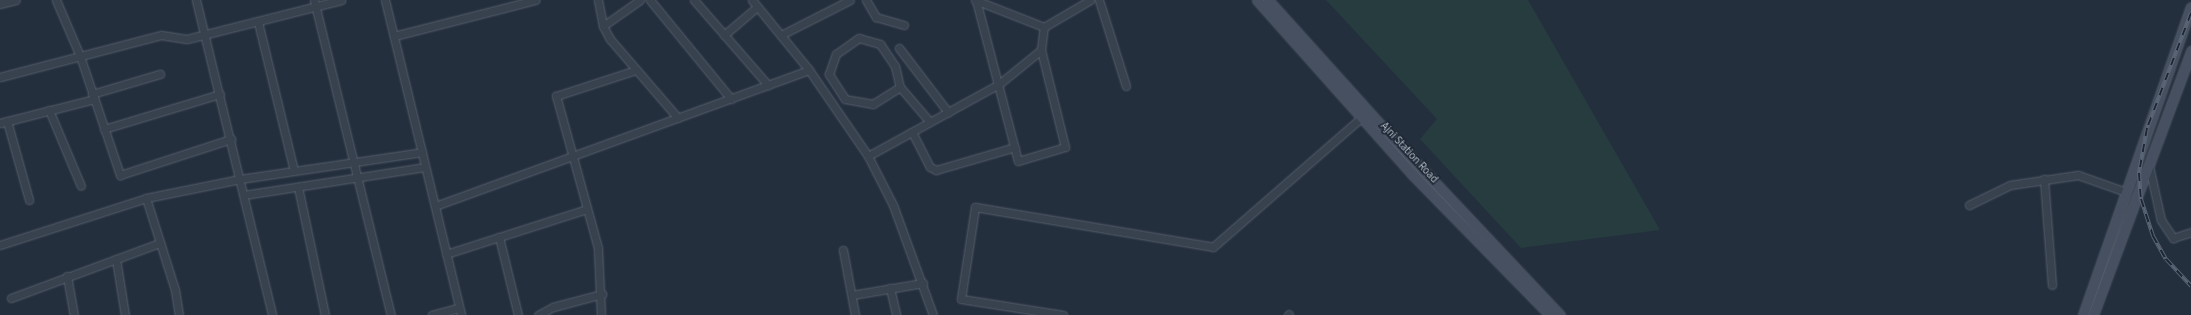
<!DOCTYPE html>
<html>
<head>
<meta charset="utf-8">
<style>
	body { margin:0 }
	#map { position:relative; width:2191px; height:315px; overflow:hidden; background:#242f3e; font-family:"Source Sans 3",sans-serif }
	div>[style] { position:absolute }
	.green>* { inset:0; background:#263c3f }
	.roads { filter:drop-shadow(0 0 1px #565f6c) drop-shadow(0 0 1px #565f6c) }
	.minor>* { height:7px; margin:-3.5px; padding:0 3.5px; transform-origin:3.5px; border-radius:3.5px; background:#38414e }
	.tertiary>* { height:8px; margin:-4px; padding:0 4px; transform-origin:4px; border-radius:4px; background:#38414e }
	.secondary>* { height:9px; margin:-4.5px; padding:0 4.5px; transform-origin:4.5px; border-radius:4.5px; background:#465061 }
	.rail>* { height:4px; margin-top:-2px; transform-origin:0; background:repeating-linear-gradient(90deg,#1d2633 0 8px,#5a6575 0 16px); box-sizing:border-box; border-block:1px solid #5a6575 }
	span { translate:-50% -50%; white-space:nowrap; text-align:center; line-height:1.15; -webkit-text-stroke:3.5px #1d2633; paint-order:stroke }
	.street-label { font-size:11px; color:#b4bcc9 }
</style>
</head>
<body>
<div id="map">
	<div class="green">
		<i style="clip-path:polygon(1326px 0,1528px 0,1660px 230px,1521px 248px,1420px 139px,1437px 119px)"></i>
	</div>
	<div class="roads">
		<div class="minor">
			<i style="left:56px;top:0;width:61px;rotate:66.8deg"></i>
			<i style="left:80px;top:56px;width:126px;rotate:71.4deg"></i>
			<i style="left:120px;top:175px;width:117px;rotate:-18deg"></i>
			<i style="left:196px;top:0;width:324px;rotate:76.4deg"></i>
			<i style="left:314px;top:0;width:324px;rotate:76.3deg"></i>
			<i style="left:385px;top:0;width:324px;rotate:76.4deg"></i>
			<i style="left:598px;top:0;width:26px;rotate:79deg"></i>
			<i style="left:603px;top:26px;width:15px;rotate:62deg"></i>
			<i style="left:610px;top:39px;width:104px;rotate:49.3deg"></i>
			<i style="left:650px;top:0;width:128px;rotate:50.7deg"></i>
			<i style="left:694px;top:0;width:113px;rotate:49deg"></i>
			<i style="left:752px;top:0;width:90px;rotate:50.8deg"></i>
			<i style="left:809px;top:70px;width:104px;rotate:55.5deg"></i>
			<i style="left:868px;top:156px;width:55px;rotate:63deg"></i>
			<i style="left:893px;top:205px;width:117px;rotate:70deg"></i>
			<i style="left:866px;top:0;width:20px;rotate:60deg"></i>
			<i style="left:876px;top:17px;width:29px;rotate:16deg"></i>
			<i style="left:975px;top:0;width:74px;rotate:21.4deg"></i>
			<i style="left:976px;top:0;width:166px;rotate:75.4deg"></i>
			<i style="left:1018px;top:161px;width:49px;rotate:-16.6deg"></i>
			<i style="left:1065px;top:147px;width:100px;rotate:-103.9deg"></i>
			<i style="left:1041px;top:50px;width:23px;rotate:-83deg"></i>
			<i style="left:1099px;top:0;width:90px;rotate:72.6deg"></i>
			<i style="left:258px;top:22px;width:153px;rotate:76.4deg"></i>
			<i style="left:603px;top:26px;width:45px;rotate:-35.1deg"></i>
			<i style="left:1044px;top:27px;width:53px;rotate:-30.4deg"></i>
			<i style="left:724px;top:35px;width:43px;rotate:-40.3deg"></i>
			<i style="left:781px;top:35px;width:77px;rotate:-26.9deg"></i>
			<i style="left:394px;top:36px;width:146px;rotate:-14.3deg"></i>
			<i style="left:899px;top:48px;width:81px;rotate:52.6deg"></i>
			<i style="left:0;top:77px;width:166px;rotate:-14.6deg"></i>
			<i style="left:161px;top:35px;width:26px;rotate:9deg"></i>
			<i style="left:187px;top:39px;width:159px;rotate:-14.2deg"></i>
			<i style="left:900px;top:87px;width:32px;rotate:148deg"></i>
			<i style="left:873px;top:104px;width:28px;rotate:-170deg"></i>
			<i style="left:845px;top:99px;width:30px;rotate:-123deg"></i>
			<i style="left:829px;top:74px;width:21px;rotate:-71deg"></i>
			<i style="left:836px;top:54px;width:28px;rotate:-35deg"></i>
			<i style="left:859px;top:38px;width:22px;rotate:16deg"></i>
			<i style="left:880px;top:44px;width:27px;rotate:56deg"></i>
			<i style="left:895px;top:66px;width:22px;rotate:77deg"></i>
			<i style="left:900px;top:87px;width:46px;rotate:49.4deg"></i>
			<i style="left:92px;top:94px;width:71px;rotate:-16.4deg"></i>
			<i style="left:49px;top:110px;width:82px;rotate:67.2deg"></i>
			<i style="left:7px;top:121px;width:82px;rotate:74.4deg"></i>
			<i style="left:0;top:123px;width:97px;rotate:-14.3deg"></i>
			<i style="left:104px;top:129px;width:121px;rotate:-16.8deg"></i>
			<i style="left:912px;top:132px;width:39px;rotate:63deg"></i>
			<i style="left:930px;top:167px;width:7px;rotate:27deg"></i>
			<i style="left:936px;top:170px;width:82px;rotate:-16.2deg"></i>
			<i style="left:868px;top:156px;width:149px;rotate:-28.8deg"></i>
			<i style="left:999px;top:84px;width:54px;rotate:-39deg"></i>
			<i style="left:2149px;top:166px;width:55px;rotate:77.5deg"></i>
			<i style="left:2161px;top:220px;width:22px;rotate:56deg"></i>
			<i style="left:2173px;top:238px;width:19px;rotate:-18deg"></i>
			<i style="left:2044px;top:179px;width:106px;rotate:85.7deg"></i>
			<i style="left:298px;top:187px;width:131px;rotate:78.1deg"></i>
			<i style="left:244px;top:195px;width:182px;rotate:-8.8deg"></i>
			<i style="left:146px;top:198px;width:96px;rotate:72.5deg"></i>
			<i style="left:175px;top:290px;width:25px;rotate:81deg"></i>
			<i style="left:1969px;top:205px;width:46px;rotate:-26deg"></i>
			<i style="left:2010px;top:185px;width:69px;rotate:-8.4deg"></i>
			<i style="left:2078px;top:175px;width:51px;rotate:19.5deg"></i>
			<i style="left:435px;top:206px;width:398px;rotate:-20deg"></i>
			<i style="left:499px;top:237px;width:80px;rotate:76.3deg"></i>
			<i style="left:0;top:245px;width:153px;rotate:-17.8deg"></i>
			<i style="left:146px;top:198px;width:96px;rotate:-11.4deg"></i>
			<i style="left:240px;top:179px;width:184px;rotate:-8.4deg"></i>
			<i style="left:843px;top:250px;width:66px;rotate:79.5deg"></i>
			<i style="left:446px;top:254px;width:148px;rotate:-17.7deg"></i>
			<i style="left:116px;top:259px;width:57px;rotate:80.9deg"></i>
			<i style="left:67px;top:276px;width:40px;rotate:80deg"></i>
			<i style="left:890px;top:288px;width:28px;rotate:77deg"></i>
			<i style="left:852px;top:295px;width:72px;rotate:-9.6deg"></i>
			<i style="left:11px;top:298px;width:159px;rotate:-20.3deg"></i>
			<i style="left:432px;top:315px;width:28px;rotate:-15deg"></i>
			<i style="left:538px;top:315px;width:17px;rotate:-28deg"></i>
			<i style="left:553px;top:307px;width:51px;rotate:-14.9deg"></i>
			<i style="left:601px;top:315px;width:67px;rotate:-92.6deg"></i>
			<i style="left:598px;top:248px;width:158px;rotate:-105.4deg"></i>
			<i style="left:556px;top:96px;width:84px;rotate:-18deg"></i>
			<i style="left:1063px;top:315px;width:103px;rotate:-171.1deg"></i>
			<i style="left:961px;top:299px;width:93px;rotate:-81.3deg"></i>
			<i style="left:975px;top:207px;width:241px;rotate:9.5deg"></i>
			<i style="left:1213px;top:247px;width:196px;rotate:-41.1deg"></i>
			<i style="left:1288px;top:315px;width:1px;rotate:-45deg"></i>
		</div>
		<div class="tertiary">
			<i style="left:0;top:4px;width:16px;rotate:-14deg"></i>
		</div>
		<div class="secondary">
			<i style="left:1257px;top:0;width:233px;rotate:48.3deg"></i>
			<i style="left:1412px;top:174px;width:197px;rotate:45.6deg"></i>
			<i style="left:1268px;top:0;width:163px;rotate:48deg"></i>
			<i style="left:1377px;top:121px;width:267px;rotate:46.7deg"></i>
			<i style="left:2083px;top:315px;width:326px;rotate:-70.7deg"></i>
			<i style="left:2093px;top:315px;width:282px;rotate:-69.6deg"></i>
		</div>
	</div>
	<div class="rail">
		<i style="left:2191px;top:13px;width:123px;rotate:110.9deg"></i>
		<i style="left:2147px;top:128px;width:46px;rotate:100.1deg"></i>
		<i style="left:2139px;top:173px;width:26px;rotate:86deg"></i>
		<i style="left:2141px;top:199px;width:39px;rotate:72deg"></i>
		<i style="left:2153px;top:236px;width:26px;rotate:61deg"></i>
		<i style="left:2166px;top:259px;width:37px;rotate:47deg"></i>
	</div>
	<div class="street-label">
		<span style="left:1409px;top:153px;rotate:47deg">Ajni Station Road</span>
	</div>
</div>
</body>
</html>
